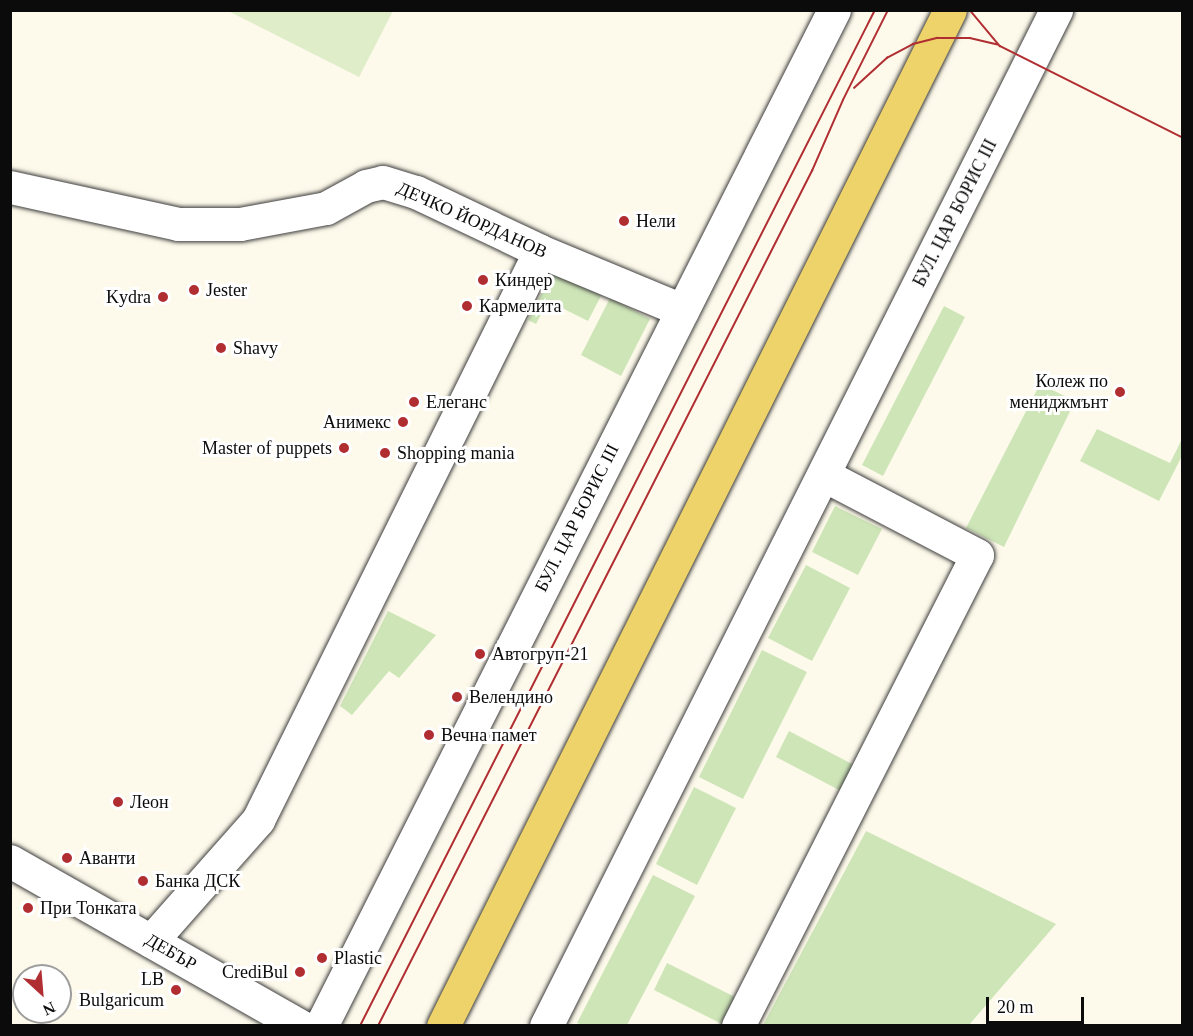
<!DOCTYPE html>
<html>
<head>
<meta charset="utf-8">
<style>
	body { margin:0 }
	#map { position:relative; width:1193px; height:1036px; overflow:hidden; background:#fefaeb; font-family:"Times New Roman",serif }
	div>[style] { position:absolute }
	.green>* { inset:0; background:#cee5b8 }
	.pitch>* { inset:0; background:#dfedc9 }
	.roads { filter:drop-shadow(0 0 2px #3e3e3e) drop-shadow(0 0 2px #3e3e3e) }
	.minor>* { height:33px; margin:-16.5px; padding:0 16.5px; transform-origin:16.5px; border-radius:16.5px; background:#fff }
	.major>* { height:33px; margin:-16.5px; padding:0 16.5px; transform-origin:16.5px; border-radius:16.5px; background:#eed26a }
	.tram>* { height:1.5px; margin:-0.75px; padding:0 0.75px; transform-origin:0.75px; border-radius:0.75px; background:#b02e31 }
	.dots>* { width:16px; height:16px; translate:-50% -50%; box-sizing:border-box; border:3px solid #fff; border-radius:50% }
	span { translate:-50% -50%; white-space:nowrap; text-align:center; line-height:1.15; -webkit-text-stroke:6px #fff; paint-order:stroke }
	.street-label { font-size:18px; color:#0b0b0b }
	.poi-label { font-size:18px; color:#0b0b0b }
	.left { translate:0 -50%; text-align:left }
	.right { translate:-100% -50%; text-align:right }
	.frame { position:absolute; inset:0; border:12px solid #0b0b0b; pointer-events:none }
	.north { position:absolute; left:12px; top:964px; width:60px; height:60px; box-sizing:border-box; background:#fff; border:2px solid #9d9d9d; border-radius:50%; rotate:154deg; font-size:16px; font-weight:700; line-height:24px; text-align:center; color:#0b0b0b }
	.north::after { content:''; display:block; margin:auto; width:21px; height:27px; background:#b02e31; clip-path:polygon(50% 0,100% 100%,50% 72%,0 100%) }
	.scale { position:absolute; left:986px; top:997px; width:98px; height:27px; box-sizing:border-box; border:3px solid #0b0b0b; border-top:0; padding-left:8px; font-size:18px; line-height:21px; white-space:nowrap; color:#0b0b0b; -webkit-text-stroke:4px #fff; paint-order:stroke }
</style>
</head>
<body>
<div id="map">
	<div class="green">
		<i style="clip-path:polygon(554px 269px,602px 294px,588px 321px,548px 301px,536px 324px,528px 320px)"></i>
		<i style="clip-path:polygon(610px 298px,650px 319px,621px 376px,581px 355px)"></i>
		<i style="clip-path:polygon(944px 306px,965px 317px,883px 476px,862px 465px)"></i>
		<i style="clip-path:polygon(1040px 384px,1075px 401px,1004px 547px,966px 528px)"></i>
		<i style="clip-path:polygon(1097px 429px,1170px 463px,1182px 439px,1182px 456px,1159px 501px,1080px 461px)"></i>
		<i style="clip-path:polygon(835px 506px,882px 529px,858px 575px,812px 552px)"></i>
		<i style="clip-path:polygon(806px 565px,850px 588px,812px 661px,768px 638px)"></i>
		<i style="clip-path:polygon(388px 611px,436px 635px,399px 678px,389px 671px,352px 715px,340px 706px)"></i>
		<i style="clip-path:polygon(762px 650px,807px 672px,743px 799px,699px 777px)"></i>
		<i style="clip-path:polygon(789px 731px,854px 765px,841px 791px,776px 757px)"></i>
		<i style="clip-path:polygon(694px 787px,736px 808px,697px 885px,656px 864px)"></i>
		<i style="clip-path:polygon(866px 831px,1056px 924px,969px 1025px,763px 1025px)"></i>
		<i style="clip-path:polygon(653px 875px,695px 896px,627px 1025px,583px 1025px,577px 1023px)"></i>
		<i style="clip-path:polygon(667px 963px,735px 997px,722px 1024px,654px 990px)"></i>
	</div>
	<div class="pitch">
		<i style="clip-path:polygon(228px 11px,393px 10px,393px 11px,359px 77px)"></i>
	</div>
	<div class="roads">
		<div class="minor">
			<i style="left:10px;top:187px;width:172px;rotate:12.4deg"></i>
			<i style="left:178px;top:224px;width:62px"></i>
			<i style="left:240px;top:224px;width:87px;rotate:-10.5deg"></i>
			<i style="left:326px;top:208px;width:46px;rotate:-28.8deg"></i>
			<i style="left:366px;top:186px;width:17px;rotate:-13deg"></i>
			<i style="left:383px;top:182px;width:34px;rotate:17deg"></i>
			<i style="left:416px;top:192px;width:137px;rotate:25.4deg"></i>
			<i style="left:540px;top:251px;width:154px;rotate:22.6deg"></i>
			<i style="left:10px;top:861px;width:334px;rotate:29.6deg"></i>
			<i style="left:151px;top:941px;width:162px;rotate:-48.5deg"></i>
			<i style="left:258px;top:820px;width:635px;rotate:-63.64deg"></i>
			<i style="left:321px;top:1026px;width:1138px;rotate:-63.21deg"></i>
			<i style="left:546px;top:1026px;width:1137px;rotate:-63.34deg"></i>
			<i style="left:738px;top:1026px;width:528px;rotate:-63.1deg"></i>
			<i style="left:977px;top:555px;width:173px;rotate:-152.4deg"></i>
		</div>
		<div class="major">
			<i style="left:443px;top:1026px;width:1135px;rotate:-63.48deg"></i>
		</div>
	</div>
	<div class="tram">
		<i style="left:970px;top:10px;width:47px;rotate:50.2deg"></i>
		<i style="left:1000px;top:46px;width:203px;rotate:26.6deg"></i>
		<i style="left:854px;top:88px;width:45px;rotate:-42.3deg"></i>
		<i style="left:887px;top:58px;width:30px;rotate:-28deg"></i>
		<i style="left:913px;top:44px;width:25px;rotate:-14deg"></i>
		<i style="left:937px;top:38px;width:33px"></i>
		<i style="left:970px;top:38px;width:28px;rotate:13deg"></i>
		<i style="left:360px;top:1026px;width:1139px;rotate:-63.12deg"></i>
		<i style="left:378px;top:1026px;width:959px;rotate:-63.09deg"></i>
		<i style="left:812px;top:171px;width:77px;rotate:-66.4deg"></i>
		<i style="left:843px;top:100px;width:101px;rotate:-63.4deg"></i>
	</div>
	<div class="dots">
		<i style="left:624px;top:221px;background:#b02e31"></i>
		<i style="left:483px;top:280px;background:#b02e31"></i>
		<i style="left:194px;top:290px;background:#b02e31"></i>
		<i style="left:163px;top:297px;background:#b02e31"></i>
		<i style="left:467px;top:306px;background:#b02e31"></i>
		<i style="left:221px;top:348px;background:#b02e31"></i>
		<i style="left:1120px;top:392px;background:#b02e31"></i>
		<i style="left:414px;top:402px;background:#b02e31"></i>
		<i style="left:403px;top:422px;background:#b02e31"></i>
		<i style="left:344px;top:448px;background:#b02e31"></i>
		<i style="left:385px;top:453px;background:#b02e31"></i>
		<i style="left:480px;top:654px;background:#b02e31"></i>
		<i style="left:457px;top:697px;background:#b02e31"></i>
		<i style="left:429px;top:735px;background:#b02e31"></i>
		<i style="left:118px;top:802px;background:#b02e31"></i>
		<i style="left:67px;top:858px;background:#b02e31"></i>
		<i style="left:143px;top:881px;background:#b02e31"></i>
		<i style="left:28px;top:908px;background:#b02e31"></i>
		<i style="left:322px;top:958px;background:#b02e31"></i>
		<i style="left:300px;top:972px;background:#b02e31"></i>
		<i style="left:176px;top:990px;background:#b02e31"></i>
	</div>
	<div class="street-label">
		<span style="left:955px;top:213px;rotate:-63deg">БУЛ. ЦАР БОРИС III</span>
		<span style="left:472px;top:220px;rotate:24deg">ДЕЧКО ЙОРДАНОВ</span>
		<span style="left:577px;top:518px;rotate:-63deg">БУЛ. ЦАР БОРИС III</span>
		<span style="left:171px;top:952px;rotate:30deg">ДЕБЪР</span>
	</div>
	<div class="poi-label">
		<span class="left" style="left:636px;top:221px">Нели</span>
		<span class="left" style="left:495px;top:280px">Киндер</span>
		<span class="left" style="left:206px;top:290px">Jester</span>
		<span class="right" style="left:151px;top:297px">Kydra</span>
		<span class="left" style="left:479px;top:306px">Кармелита</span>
		<span class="left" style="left:233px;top:348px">Shavy</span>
		<span class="right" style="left:1108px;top:392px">Колеж по<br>мениджмънт</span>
		<span class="left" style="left:426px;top:402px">Елеганс</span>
		<span class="right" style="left:391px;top:422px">Анимекс</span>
		<span class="right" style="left:332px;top:448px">Master of puppets</span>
		<span class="left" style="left:397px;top:453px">Shopping mania</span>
		<span class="left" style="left:492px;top:654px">Автогруп-21</span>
		<span class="left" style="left:469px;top:697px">Велендино</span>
		<span class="left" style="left:441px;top:735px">Вечна памет</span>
		<span class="left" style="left:130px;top:802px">Леон</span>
		<span class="left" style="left:79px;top:858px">Аванти</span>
		<span class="left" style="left:155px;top:881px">Банка ДСК</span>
		<span class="left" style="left:40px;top:908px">При Тонката</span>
		<span class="left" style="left:334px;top:958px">Plastic</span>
		<span class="right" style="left:288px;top:972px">CrediBul</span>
		<span class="right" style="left:164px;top:990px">LB<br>Bulgaricum</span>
	</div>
	<div class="frame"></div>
	<div class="north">N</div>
	<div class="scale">20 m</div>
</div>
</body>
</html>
